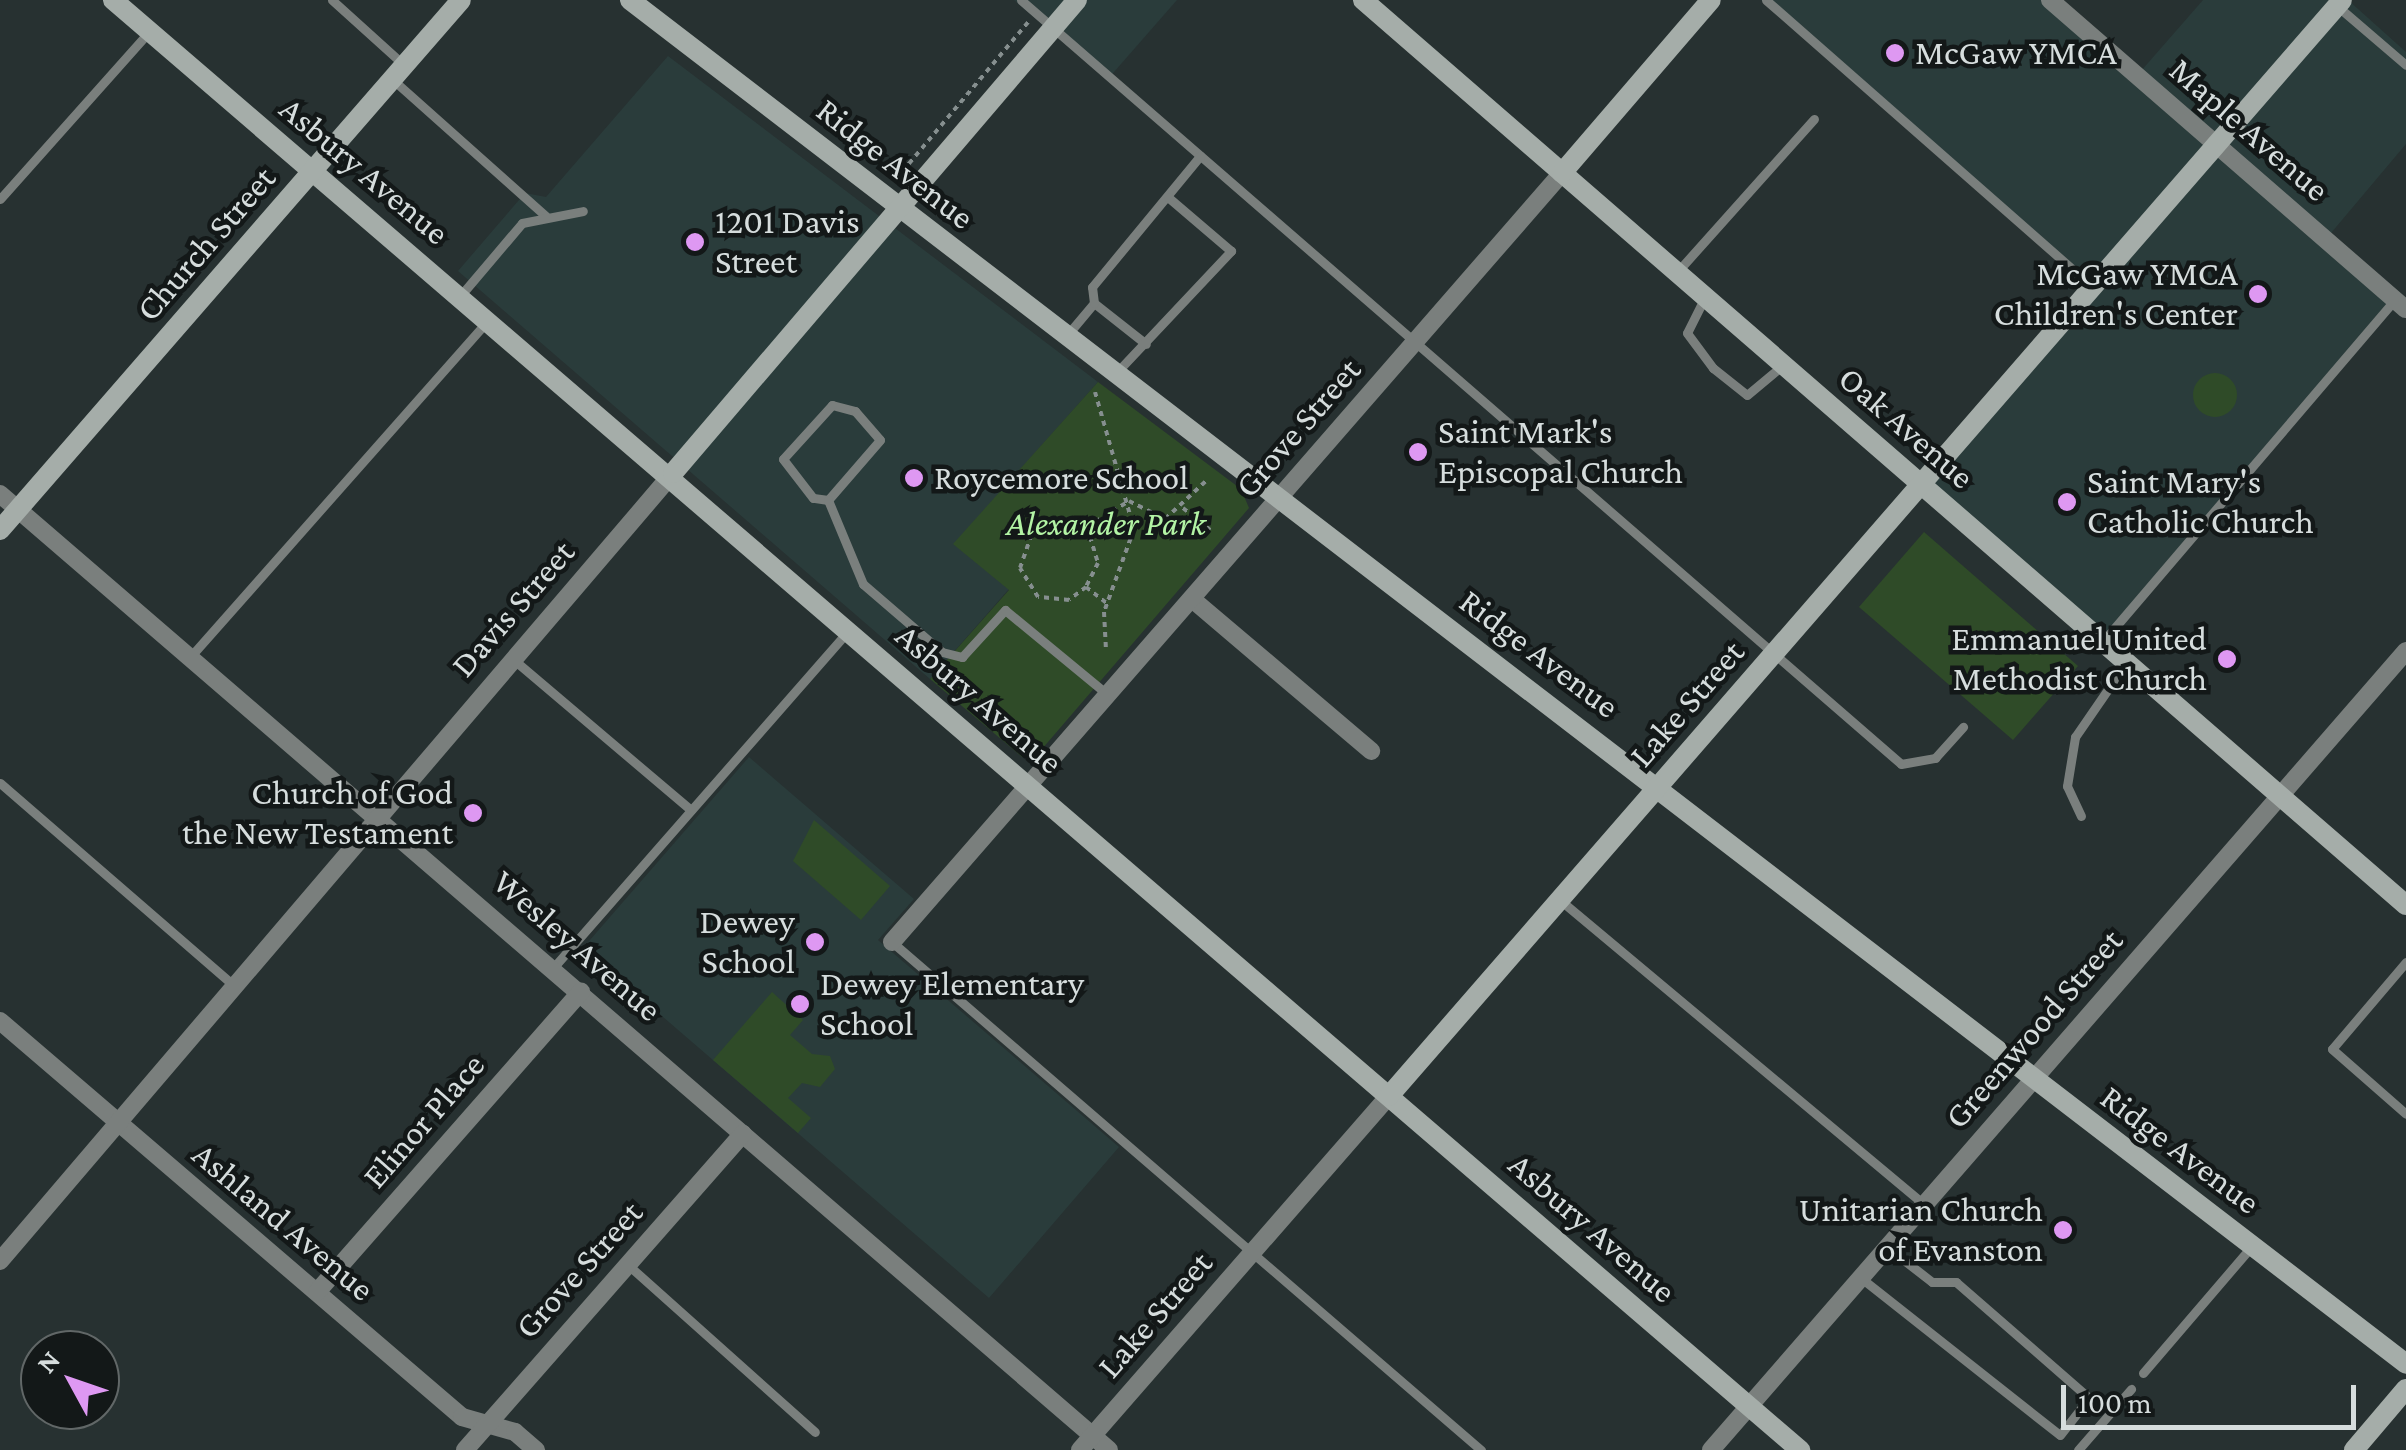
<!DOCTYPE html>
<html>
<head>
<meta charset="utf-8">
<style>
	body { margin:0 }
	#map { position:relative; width:2406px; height:1450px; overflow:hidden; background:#273131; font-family:"Crimson Pro",serif }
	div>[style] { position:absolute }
	.built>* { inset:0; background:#2a3c3b }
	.green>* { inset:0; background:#2f4b28 }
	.round { border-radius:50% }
	.path>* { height:4px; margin-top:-2px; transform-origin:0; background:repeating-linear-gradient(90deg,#868f8f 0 5px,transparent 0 10px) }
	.lane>* { height:9px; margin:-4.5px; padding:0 4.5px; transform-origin:4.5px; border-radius:4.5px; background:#7a7f7d }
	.street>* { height:18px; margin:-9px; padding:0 9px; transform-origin:9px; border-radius:9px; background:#7a7f7d }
	.secondary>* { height:20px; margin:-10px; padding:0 10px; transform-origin:10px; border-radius:10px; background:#a5ada9 }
	.dots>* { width:28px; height:28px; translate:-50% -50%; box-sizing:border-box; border:5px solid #131818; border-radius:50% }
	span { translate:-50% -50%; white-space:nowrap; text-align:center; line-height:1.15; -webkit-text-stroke:9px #131818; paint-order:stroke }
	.poi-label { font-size:35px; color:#d6dddd }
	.left { translate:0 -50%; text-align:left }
	.right { translate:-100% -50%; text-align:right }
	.street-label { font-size:35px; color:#d6dddd }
	.park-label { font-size:35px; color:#b3f4a5; font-style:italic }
	.north { position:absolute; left:20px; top:1330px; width:100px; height:100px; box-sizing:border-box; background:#131818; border:2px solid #616767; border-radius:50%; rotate:310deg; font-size:28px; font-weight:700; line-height:40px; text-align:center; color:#d6dddd }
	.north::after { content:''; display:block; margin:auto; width:35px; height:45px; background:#de98f2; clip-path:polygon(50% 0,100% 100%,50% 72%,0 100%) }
	.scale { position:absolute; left:2061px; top:1385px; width:295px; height:45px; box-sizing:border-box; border:5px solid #d6dddd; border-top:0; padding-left:12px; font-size:30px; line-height:35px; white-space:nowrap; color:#d6dddd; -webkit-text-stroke:8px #131818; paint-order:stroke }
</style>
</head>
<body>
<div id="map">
	<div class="built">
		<i style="clip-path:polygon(1014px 0,1177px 0,1107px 80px)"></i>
		<i style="clip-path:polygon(1761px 0,2058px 0,2141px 71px,2203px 0,2348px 0,2406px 52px,2406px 144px,2326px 239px,2395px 299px,2105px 639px,1920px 484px,2090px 286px)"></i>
		<i style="clip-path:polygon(668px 56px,1098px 382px,954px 544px,1009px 589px,930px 679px,458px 271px,525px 193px,546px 197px)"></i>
		<i style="clip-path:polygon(749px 757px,914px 899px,878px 940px,1119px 1147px,989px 1298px,583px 948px)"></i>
	</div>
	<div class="green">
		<i class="round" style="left:2193px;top:373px;width:44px;height:44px"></i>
		<i style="clip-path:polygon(1098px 382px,1241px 489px,1249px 508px,1042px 749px,1022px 757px,930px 679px,1009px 590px,953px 544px)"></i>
		<i style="clip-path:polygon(1924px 532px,2078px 666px,2013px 740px,1859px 607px)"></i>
		<i style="clip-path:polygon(814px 820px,890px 886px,861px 920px,793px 861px)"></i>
		<i style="clip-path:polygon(772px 992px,803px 1020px,790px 1035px,812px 1054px,830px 1056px,835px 1069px,820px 1087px,802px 1083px,788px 1098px,811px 1118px,798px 1133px,713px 1060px)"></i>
	</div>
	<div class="path">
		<i style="left:896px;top:179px;width:205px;rotate:-49.9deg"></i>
		<i style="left:1095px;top:392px;width:142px;rotate:74.1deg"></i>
		<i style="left:1134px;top:529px;width:88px;rotate:109.9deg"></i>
		<i style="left:1104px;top:612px;width:39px;rotate:87deg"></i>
		<i style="left:1183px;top:508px;width:35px;rotate:39deg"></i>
		<i style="left:1087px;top:527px;width:38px;rotate:73deg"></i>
		<i style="left:1098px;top:563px;width:27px;rotate:117deg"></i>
		<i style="left:1086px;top:587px;width:21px;rotate:143deg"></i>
		<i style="left:1069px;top:600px;width:31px;rotate:-174deg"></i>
		<i style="left:1038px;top:597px;width:34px;rotate:-122deg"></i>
		<i style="left:1020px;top:568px;width:39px;rotate:-71deg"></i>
		<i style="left:1033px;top:531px;width:38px;rotate:-20deg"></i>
		<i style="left:1069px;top:518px;width:20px;rotate:27deg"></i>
		<i style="left:1087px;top:527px;width:49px;rotate:-31.8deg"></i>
		<i style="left:1129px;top:501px;width:40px;rotate:26.6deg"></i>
		<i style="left:1165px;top:519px;width:57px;rotate:-42.9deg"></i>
		<i style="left:1086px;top:587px;width:28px;rotate:38deg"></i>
	</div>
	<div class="lane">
		<i style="left:332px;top:0;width:97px;rotate:42.1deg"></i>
		<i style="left:1021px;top:0;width:1165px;rotate:40.96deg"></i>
		<i style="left:1901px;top:764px;width:35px;rotate:-10deg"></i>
		<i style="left:1935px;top:758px;width:42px;rotate:-47.9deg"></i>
		<i style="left:1766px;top:0;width:433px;rotate:41.3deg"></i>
		<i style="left:2336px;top:5px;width:92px;rotate:40.6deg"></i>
		<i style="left:392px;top:79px;width:206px;rotate:41.7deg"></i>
		<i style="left:0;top:199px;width:222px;rotate:-48.3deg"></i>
		<i style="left:1678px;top:271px;width:204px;rotate:-48.2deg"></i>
		<i style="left:461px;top:295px;width:94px;rotate:-49.7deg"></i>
		<i style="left:522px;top:223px;width:62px;rotate:-11.1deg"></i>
		<i style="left:1705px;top:297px;width:40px;rotate:116.6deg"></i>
		<i style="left:1687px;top:333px;width:44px;rotate:53.4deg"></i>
		<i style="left:1713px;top:368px;width:43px;rotate:38.5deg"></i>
		<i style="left:1747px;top:395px;width:47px;rotate:-39.8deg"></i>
		<i style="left:1094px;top:303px;width:66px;rotate:38.3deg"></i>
		<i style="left:1068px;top:334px;width:40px;rotate:-50deg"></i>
		<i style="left:1094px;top:303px;width:16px;rotate:-97deg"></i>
		<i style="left:1092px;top:287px;width:170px;rotate:-50.5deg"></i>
		<i style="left:1116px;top:373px;width:168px;rotate:-46.7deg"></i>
		<i style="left:1231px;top:251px;width:82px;rotate:-139.5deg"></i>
		<i style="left:832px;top:405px;width:24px;rotate:15deg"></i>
		<i style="left:855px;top:411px;width:38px;rotate:49deg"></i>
		<i style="left:880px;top:440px;width:79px;rotate:130.9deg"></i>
		<i style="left:828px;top:500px;width:15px;rotate:-172deg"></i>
		<i style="left:813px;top:498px;width:49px;rotate:-127.6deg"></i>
		<i style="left:783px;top:459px;width:73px;rotate:-47.8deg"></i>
		<i style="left:828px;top:500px;width:91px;rotate:67.4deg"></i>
		<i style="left:863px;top:584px;width:104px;rotate:40.7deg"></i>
		<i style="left:942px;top:652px;width:21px;rotate:14deg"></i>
		<i style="left:962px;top:657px;width:64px;rotate:-47.5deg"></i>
		<i style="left:1005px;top:610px;width:134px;rotate:39.5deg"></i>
		<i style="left:2105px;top:639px;width:447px;rotate:-49.5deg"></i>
		<i style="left:191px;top:656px;width:447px;rotate:-48.5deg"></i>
		<i style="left:514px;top:660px;width:232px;rotate:40.3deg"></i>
		<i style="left:0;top:783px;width:307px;rotate:40.9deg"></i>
		<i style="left:2081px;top:816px;width:33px;rotate:-115deg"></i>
		<i style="left:2067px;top:786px;width:50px;rotate:-80.7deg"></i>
		<i style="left:2075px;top:737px;width:90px;rotate:-55.4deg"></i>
		<i style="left:1560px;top:900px;width:474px;rotate:39.9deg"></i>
		<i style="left:892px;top:942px;width:778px;rotate:40.78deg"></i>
		<i style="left:2406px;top:962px;width:114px;rotate:130.4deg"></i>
		<i style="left:2332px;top:1049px;width:98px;rotate:41.3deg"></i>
		<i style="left:553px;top:968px;width:448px;rotate:-48.8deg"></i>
		<i style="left:627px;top:1264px;width:252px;rotate:41.8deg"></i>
		<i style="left:1861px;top:1278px;width:253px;rotate:38.3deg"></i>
		<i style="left:2060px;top:1435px;width:47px;rotate:-51.9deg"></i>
		<i style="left:2089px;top:1398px;width:176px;rotate:-138.9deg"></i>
		<i style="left:1956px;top:1282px;width:24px;rotate:180deg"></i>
		<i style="left:1932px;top:1282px;width:57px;rotate:-142.1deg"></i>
		<i style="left:2143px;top:1373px;width:167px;rotate:-49.4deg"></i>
		<i style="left:2078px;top:1450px;width:81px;rotate:-49deg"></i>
	</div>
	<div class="street">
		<i style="left:2050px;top:0;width:471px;rotate:41deg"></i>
		<i style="left:0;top:494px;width:1464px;rotate:40.76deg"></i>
		<i style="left:1192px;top:599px;width:235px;rotate:40.3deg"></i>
		<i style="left:892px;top:942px;width:1020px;rotate:-48.94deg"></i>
		<i style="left:0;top:1021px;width:608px;rotate:40.6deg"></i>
		<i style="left:462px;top:1417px;width:55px;rotate:15.8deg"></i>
		<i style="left:515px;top:1432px;width:28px;rotate:41deg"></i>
		<i style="left:0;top:1261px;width:1036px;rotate:-49.5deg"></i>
		<i style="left:317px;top:1292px;width:400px;rotate:-48.7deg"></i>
		<i style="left:465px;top:1450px;width:421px;rotate:-48.7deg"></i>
		<i style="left:1080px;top:1450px;width:470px;rotate:-48.9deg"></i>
		<i style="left:1711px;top:1450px;width:1059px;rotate:-48.98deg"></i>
	</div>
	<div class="secondary">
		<i style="left:113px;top:0;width:2225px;rotate:40.68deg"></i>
		<i style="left:630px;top:0;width:2239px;rotate:37.52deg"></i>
		<i style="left:1363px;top:0;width:1381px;rotate:40.95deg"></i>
		<i style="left:1562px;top:173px;width:228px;rotate:-49.3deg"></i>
		<i style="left:673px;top:473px;width:622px;rotate:-49.5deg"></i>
		<i style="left:0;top:530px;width:702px;rotate:-48.98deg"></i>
		<i style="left:1389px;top:1096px;width:1452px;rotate:-48.99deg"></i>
		<i style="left:2354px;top:1450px;width:80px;rotate:-49.6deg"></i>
	</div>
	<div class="dots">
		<i style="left:1895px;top:53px;background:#de98f2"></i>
		<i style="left:695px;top:242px;background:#de98f2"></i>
		<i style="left:2258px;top:294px;background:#de98f2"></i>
		<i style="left:1418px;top:452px;background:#de98f2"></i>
		<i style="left:914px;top:478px;background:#de98f2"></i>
		<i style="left:2067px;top:502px;background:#de98f2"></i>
		<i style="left:2227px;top:659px;background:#de98f2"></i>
		<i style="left:473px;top:813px;background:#de98f2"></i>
		<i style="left:815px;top:942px;background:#de98f2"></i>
		<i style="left:800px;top:1004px;background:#de98f2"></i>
		<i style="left:2063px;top:1230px;background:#de98f2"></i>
	</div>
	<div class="poi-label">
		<span class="left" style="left:1915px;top:53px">McGaw YMCA</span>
		<span class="left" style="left:715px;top:242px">1201 Davis<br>Street</span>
		<span class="right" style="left:2238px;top:294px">McGaw YMCA<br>Children's Center</span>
		<span class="left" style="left:1438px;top:452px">Saint Mark's<br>Episcopal Church</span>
		<span class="left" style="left:934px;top:478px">Roycemore School</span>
		<span class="left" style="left:2087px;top:502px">Saint Mary's<br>Catholic Church</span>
		<span class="right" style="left:2207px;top:659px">Emmanuel United<br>Methodist Church</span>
		<span class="right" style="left:453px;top:813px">Church of God<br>the New Testament</span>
		<span class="right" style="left:795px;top:942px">Dewey<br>School</span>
		<span class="left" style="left:820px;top:1004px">Dewey Elementary<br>School</span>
		<span class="right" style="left:2043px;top:1230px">Unitarian Church<br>of Evanston</span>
	</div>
	<div class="street-label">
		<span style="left:2249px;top:130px;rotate:41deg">Maple Avenue</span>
		<span style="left:895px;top:164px;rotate:38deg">Ridge Avenue</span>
		<span style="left:364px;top:171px;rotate:40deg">Asbury Avenue</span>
		<span style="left:206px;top:244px;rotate:-49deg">Church Street</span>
		<span style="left:1298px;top:428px;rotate:-49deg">Grove Street</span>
		<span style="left:1906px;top:428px;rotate:41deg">Oak Avenue</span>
		<span style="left:513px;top:609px;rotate:-49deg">Davis Street</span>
		<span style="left:1539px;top:654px;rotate:37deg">Ridge Avenue</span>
		<span style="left:979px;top:699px;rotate:41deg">Asbury Avenue</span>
		<span style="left:1687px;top:704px;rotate:-49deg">Lake Street</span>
		<span style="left:577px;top:946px;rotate:41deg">Wesley Avenue</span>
		<span style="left:2034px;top:1029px;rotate:-49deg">Greenwood Street</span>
		<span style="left:424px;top:1121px;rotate:-49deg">Elinor Place</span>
		<span style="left:2180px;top:1150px;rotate:37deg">Ridge Avenue</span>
		<span style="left:283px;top:1222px;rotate:40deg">Ashland Avenue</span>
		<span style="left:1592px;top:1228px;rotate:41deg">Asbury Avenue</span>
		<span style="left:579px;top:1270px;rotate:-48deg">Grove Street</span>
		<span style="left:1155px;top:1315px;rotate:-49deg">Lake Street</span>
	</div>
	<div class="park-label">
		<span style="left:1106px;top:524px">Alexander Park</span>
	</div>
	<div class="north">N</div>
	<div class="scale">100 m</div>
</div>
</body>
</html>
